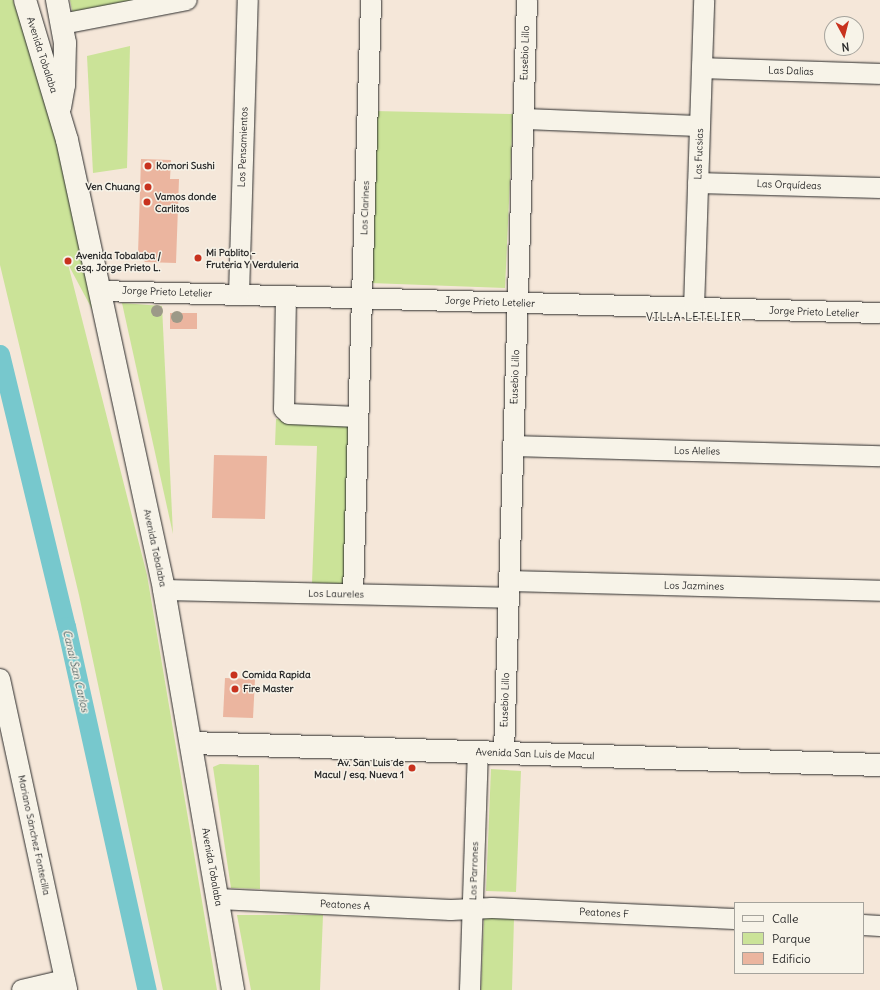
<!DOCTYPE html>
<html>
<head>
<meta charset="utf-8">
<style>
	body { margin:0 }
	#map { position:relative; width:880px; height:990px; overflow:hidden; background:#f5e7d9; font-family:Delius,sans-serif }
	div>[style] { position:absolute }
	.green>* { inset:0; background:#cbe398 }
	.canal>* { height:19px; margin:-9.5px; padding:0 9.5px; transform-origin:9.5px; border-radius:9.5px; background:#77c8cd }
	.building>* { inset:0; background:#ebb59f }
	.roads { filter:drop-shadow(0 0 1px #2b2b2b) drop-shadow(0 0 1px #2b2b2b) }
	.street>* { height:20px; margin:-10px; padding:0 10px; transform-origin:10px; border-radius:10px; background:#f7f3e8 }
	.secondary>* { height:22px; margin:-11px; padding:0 11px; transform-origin:11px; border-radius:11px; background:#f7f3e8 }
	.trees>* { width:12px; height:12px; margin:-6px; border-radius:50%; background:#9c9988 }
	.dots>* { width:11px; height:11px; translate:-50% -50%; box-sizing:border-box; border:2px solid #f7f3e8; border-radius:50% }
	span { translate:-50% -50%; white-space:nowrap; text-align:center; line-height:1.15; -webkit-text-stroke:3px #f7f3e8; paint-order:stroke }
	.street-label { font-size:10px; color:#2b2b2b }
	.poi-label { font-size:10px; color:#2b2b2b; font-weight:700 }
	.left { translate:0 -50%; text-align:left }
	.right { translate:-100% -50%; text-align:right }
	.neighbourhood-label { font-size:11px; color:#2b2b2b; letter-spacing:1px }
	.water-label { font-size:11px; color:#425a5c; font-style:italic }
	.legend { position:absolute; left:734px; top:902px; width:130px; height:72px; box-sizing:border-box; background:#f7f3e8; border:1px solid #a5a39c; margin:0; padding:5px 7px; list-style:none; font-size:12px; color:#2b2b2b }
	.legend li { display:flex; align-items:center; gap:8px; height:20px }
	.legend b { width:20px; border:1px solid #a5a39c }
	.north { position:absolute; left:824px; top:16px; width:40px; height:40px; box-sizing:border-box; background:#f7f3e8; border:1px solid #a5a39c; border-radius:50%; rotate:173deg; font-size:11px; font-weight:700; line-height:16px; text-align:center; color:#2b2b2b }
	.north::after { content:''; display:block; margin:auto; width:14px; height:18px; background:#c8321e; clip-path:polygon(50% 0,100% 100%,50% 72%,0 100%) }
</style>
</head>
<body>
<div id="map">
	<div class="green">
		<i style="clip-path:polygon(0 0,13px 0,54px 124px,93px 311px,68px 264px,147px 575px,217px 990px,163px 990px,79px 595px,0 265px)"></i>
		<i style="clip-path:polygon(70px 0,142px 0,73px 15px)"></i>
		<i style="clip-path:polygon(130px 46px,127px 168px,93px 173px,87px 56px)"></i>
		<i style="clip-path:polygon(374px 111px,513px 114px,505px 288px,370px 283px)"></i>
		<i style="clip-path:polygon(122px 303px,162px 306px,173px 534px)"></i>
		<i style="clip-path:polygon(276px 419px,352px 421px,347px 584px,312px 583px,317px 446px,275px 445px)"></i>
		<i style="clip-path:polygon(220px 764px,259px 765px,260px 889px,231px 888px,213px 767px)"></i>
		<i style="clip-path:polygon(491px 769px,521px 771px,516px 892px,486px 891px)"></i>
		<i style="clip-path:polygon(237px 915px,323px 915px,320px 990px,251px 990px)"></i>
		<i style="clip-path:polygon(484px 917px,514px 918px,512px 990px,481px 990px)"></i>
	</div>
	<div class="canal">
		<i style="left:0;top:354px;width:280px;rotate:76.4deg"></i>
		<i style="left:66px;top:626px;width:373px;rotate:77.5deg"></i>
	</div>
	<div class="building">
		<i style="clip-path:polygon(141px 159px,171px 160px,170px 179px,179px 179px,176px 263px,145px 262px,138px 254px)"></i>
		<i style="clip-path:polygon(170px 313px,197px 313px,197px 329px,170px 329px)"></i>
		<i style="clip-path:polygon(214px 455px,267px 456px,265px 519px,212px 518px)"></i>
		<i style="clip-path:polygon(225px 678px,255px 679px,253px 718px,223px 717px)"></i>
	</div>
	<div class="roads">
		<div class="street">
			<i style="left:62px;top:24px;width:127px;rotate:-10.9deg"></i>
			<i style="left:702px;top:68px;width:178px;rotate:1.9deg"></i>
			<i style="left:523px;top:119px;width:177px;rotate:2.3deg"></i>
			<i style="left:698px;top:183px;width:182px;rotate:1.6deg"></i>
			<i style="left:101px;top:291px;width:779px;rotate:1.62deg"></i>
			<i style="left:239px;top:295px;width:295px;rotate:-88.3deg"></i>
			<i style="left:286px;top:296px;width:113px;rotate:91deg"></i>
			<i style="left:284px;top:409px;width:7px;rotate:45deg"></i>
			<i style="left:289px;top:414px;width:69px;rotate:2.5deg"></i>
			<i style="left:694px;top:308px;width:308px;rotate:-88.1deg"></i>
			<i style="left:513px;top:446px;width:367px;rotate:1.6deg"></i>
			<i style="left:509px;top:581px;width:371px;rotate:1.5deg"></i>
			<i style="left:164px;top:590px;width:344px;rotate:1.3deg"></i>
			<i style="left:353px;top:594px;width:594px;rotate:-88.26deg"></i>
			<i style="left:0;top:679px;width:318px;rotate:77.8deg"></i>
			<i style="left:504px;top:753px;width:753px;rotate:-88.25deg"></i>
			<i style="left:218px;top:899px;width:233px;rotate:2.7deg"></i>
			<i style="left:451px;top:910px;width:41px;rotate:-2.8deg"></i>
			<i style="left:492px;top:908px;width:243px;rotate:2.6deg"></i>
			<i style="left:863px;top:925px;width:17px;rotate:3deg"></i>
			<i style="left:22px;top:990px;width:44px;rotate:-13.1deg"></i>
			<i style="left:470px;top:990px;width:238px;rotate:-88.1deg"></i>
		</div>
		<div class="secondary">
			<i style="left:25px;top:0;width:146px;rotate:73.3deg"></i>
			<i style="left:67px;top:140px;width:460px;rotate:77.8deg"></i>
			<i style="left:164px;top:590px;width:406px;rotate:80.2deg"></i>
			<i style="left:57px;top:0;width:44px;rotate:79.5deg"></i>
			<i style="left:65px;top:43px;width:42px;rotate:91.4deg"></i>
			<i style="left:64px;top:85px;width:22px;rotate:100deg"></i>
			<i style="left:191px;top:743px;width:689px;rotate:1.83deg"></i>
		</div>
	</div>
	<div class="trees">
		<i style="left:157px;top:311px"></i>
		<i style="left:177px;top:317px"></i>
	</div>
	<div class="dots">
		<i style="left:148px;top:166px;background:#c8321e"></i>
		<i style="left:148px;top:187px;background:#c8321e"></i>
		<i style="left:147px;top:202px;background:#c8321e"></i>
		<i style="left:198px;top:258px;background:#c8321e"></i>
		<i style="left:68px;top:261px;background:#c8321e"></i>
		<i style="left:234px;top:675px;background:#c8321e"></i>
		<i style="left:235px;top:689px;background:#c8321e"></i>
		<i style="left:412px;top:768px;background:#c8321e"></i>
	</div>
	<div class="street-label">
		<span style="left:525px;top:53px;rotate:-88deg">Eusebio Lillo</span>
		<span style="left:42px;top:55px;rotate:72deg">Avenida Tobalaba</span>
		<span style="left:791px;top:71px;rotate:2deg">Las Dalias</span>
		<span style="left:243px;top:147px;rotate:-88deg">Los Pensamientos</span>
		<span style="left:699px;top:154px;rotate:-88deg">Las Fucsias</span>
		<span style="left:789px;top:185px;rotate:2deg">Las Orquídeas</span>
		<span style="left:365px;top:208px;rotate:-88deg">Los Clarines</span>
		<span style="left:167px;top:292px;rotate:2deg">Jorge Prieto Letelier</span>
		<span style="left:490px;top:302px;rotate:2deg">Jorge Prieto Letelier</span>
		<span style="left:814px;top:312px;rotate:2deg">Jorge Prieto Letelier</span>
		<span style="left:515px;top:377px;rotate:-88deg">Eusebio Lillo</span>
		<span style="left:697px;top:451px;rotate:1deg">Los Alelíes</span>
		<span style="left:155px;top:548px;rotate:78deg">Avenida Tobalaba</span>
		<span style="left:694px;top:586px;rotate:1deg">Los Jazmines</span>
		<span style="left:336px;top:594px;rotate:1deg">Los Laureles</span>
		<span style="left:505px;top:700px;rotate:-88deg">Eusebio Lillo</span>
		<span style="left:535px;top:754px;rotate:2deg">Avenida San Luis de Macul</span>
		<span style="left:34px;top:835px;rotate:78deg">Mariano Sánchez Fontecilla</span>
		<span style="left:212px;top:867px;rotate:80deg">Avenida Tobalaba</span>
		<span style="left:474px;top:871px;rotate:-88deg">Los Parrones</span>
		<span style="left:345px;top:905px;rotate:3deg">Peatones A</span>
		<span style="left:604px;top:913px;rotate:3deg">Peatones F</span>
	</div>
	<div class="poi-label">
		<span class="left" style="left:156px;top:166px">Komori Sushi</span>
		<span class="right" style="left:140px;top:187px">Ven Chuang</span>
		<span class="left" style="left:155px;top:202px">Vamos donde<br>Carlitos</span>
		<span class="left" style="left:206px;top:258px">Mi Pablito -<br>Fruteria Y Verduleria</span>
		<span class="left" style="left:76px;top:261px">Avenida Tobalaba /<br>esq. Jorge Prieto L.</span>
		<span class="left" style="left:242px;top:675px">Comida Rapida</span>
		<span class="left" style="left:243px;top:689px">Fire Master</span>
		<span class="right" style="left:404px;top:768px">Av. San Luis de<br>Macul / esq. Nueva 1</span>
	</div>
	<div class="neighbourhood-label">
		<span style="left:694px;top:317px">VILLA LETELIER</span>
	</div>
	<div class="water-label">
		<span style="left:76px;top:671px;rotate:77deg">Canal San Carlos</span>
	</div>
	<ul class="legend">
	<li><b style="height:5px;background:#f7f3e8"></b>Calle</li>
	<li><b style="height:11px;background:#cbe398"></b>Parque</li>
	<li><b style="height:11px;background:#ebb59f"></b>Edificio</li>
	</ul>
	<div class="north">N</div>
</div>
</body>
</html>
